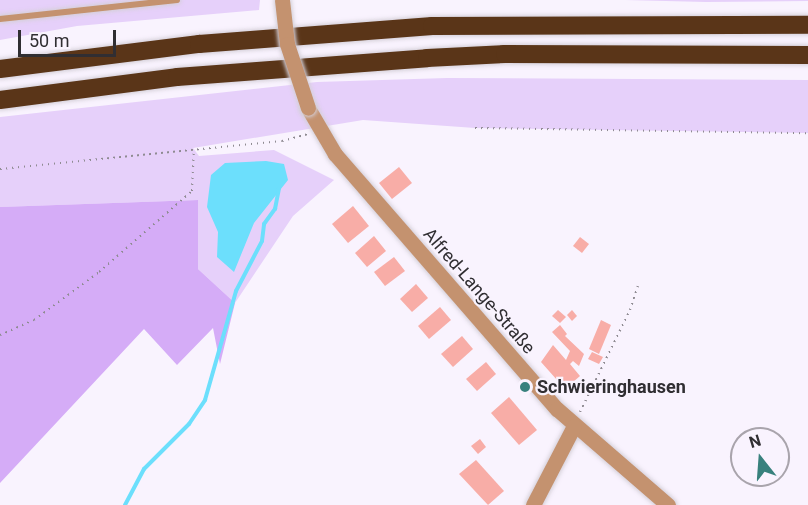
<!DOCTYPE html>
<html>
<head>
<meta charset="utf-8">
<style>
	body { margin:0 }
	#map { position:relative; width:808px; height:505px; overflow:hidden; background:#f9f3fe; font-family:Roboto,sans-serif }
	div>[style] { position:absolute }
	.green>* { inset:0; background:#e6d0fa }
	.forest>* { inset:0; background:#d5acf7 }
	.water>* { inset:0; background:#6cdffc }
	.stream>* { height:4px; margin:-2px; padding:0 2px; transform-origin:2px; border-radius:2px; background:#6cdffc }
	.building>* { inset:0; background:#f8ada7 }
	.path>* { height:2px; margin-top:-1px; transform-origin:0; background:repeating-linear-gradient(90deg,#8f8b92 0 1.5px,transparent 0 6px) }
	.roads { filter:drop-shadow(0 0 2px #d5d0d9) drop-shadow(0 0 2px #d5d0d9) }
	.service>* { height:6px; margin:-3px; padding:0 3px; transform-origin:3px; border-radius:3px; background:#c4926f }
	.tertiary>* { height:15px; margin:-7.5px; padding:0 7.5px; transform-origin:7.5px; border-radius:7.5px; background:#c4926f }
	.motorway>* { height:18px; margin:-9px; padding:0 9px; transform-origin:9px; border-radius:9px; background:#5a3518 }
	.bridges { filter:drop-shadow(0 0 2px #d5d0d9) drop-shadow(0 0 2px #d5d0d9) }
	.tertiary-bridge>* { height:15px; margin:-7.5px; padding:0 7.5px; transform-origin:7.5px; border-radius:7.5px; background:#c4926f }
	.dots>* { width:16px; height:16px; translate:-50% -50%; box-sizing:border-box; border:3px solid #f9f3fe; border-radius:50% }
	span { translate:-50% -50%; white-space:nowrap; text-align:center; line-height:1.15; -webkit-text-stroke:4.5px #f9f3fe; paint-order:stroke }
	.street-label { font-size:18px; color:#302e32 }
	.poi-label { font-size:18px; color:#302e32; font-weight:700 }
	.left { translate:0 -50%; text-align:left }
	.north { position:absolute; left:730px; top:427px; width:60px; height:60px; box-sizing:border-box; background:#f9f3fe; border:2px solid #a9a4ac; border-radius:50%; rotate:343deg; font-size:16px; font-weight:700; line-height:24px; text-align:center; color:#302e32 }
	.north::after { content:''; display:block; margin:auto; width:21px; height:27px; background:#38817d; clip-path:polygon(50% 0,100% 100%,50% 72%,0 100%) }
	.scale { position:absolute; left:18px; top:30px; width:98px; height:27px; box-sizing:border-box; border:3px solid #302e32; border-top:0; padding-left:8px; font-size:18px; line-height:21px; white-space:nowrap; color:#302e32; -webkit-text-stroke:4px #f9f3fe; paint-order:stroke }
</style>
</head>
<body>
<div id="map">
	<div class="green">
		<i style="clip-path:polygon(0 0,260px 0,259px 10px,77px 26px,0 40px)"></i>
		<i style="clip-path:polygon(625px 0,808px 0,808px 1px,706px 2px)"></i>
		<i style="clip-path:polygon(447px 78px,808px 80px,808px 133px,475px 128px,363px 120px,193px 148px,199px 156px,274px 150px,334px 180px,293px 216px,235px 303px,198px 269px,198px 200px,0 207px,0 117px,317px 82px)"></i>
	</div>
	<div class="forest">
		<i style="clip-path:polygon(198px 200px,198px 269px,235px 303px,220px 364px,213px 328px,177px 365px,144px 329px,0 483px,0 207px)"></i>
	</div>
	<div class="water">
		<i style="clip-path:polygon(266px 161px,284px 164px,288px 180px,254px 223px,234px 272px,217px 257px,218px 232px,207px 207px,211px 175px,225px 163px)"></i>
	</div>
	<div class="stream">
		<i style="left:125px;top:505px;width:41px;rotate:-62.2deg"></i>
		<i style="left:144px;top:469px;width:64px;rotate:-45deg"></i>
		<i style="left:189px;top:424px;width:29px;rotate:-56deg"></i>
		<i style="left:205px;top:400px;width:113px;rotate:-74.1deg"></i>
		<i style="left:236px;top:291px;width:56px;rotate:-62.5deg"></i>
		<i style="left:262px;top:241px;width:17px;rotate:-83deg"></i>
		<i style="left:264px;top:224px;width:19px;rotate:-54deg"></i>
		<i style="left:275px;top:209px;width:21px;rotate:-79deg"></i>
	</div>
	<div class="building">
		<i style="clip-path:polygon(399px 167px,412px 183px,392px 199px,379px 183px)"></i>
		<i style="clip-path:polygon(353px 206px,369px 226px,348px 243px,332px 224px)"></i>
		<i style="clip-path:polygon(374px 236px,386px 251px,367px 267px,355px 253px)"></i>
		<i style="clip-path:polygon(580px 237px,589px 244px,582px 253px,573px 246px)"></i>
		<i style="clip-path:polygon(394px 257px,405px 271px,385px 286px,374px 272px)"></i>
		<i style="clip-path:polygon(416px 284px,428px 298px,412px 312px,400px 299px)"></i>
		<i style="clip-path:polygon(440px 307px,451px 320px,429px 339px,418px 326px)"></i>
		<i style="clip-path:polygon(558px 310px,566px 317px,560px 323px,552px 316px)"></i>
		<i style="clip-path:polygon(572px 310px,577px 316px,572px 321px,567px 315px)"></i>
		<i style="clip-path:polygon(601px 320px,611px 325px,599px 354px,589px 349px)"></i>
		<i style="clip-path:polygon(560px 325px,567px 334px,565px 336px,584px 354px,579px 366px,573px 361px,570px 364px,580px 376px,565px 389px,541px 362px,553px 345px,566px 360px,570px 351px,552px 332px)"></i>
		<i style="clip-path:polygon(462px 336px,473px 349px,453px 367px,441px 354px)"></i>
		<i style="clip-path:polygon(592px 352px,603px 357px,599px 364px,588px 359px)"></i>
		<i style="clip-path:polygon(486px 362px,496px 374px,477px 391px,466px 379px)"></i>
		<i style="clip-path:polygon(509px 397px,537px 430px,519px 445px,491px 413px)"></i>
		<i style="clip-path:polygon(480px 439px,486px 447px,478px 454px,471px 446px)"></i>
		<i style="clip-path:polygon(476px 460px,504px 491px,488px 505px,459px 474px)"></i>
	</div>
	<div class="path">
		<i style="left:475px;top:128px;width:333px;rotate:0.9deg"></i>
		<i style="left:0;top:169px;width:283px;rotate:-5.7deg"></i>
		<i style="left:282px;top:141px;width:28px;rotate:-15deg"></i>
		<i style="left:0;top:335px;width:37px;rotate:-24deg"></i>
		<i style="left:34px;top:320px;width:81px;rotate:-36.4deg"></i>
		<i style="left:99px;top:272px;width:123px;rotate:-41.1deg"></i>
		<i style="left:192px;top:191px;width:42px;rotate:-87.3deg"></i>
		<i style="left:580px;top:412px;width:114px;rotate:-63.9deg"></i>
		<i style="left:630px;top:310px;width:26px;rotate:-72deg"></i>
	</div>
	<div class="roads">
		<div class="service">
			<i style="left:0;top:19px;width:178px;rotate:-6.1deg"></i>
		</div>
		<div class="tertiary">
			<i style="left:308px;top:108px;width:53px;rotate:59.6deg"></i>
			<i style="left:335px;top:154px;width:338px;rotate:49deg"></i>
			<i style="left:557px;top:409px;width:147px;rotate:40.9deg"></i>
			<i style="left:533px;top:505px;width:89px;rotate:-62.6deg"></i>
		</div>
		<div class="motorway">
			<i style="left:0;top:69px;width:201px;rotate:-7.2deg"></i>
			<i style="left:199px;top:44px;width:234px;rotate:-4.4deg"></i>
			<i style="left:432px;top:26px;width:376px;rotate:-0.2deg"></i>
			<i style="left:0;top:100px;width:178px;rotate:-7.4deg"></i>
			<i style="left:177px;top:77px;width:251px;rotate:-4.3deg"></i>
			<i style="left:427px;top:58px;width:78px;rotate:-2.9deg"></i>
			<i style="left:505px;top:54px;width:303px;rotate:0.2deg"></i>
		</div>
	</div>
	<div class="bridges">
		<div class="tertiary-bridge">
			<i style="left:282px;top:0;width:44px;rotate:83.5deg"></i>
			<i style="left:287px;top:44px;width:67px;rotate:71.8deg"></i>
		</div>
	</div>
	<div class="dots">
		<i style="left:525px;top:387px;background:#38817d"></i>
	</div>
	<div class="street-label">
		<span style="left:479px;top:291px;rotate:49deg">Alfred-Lange-Straße</span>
	</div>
	<div class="poi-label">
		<span class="left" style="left:537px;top:387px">Schwieringhausen</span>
	</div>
	<div class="north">N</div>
	<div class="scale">50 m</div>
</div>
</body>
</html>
